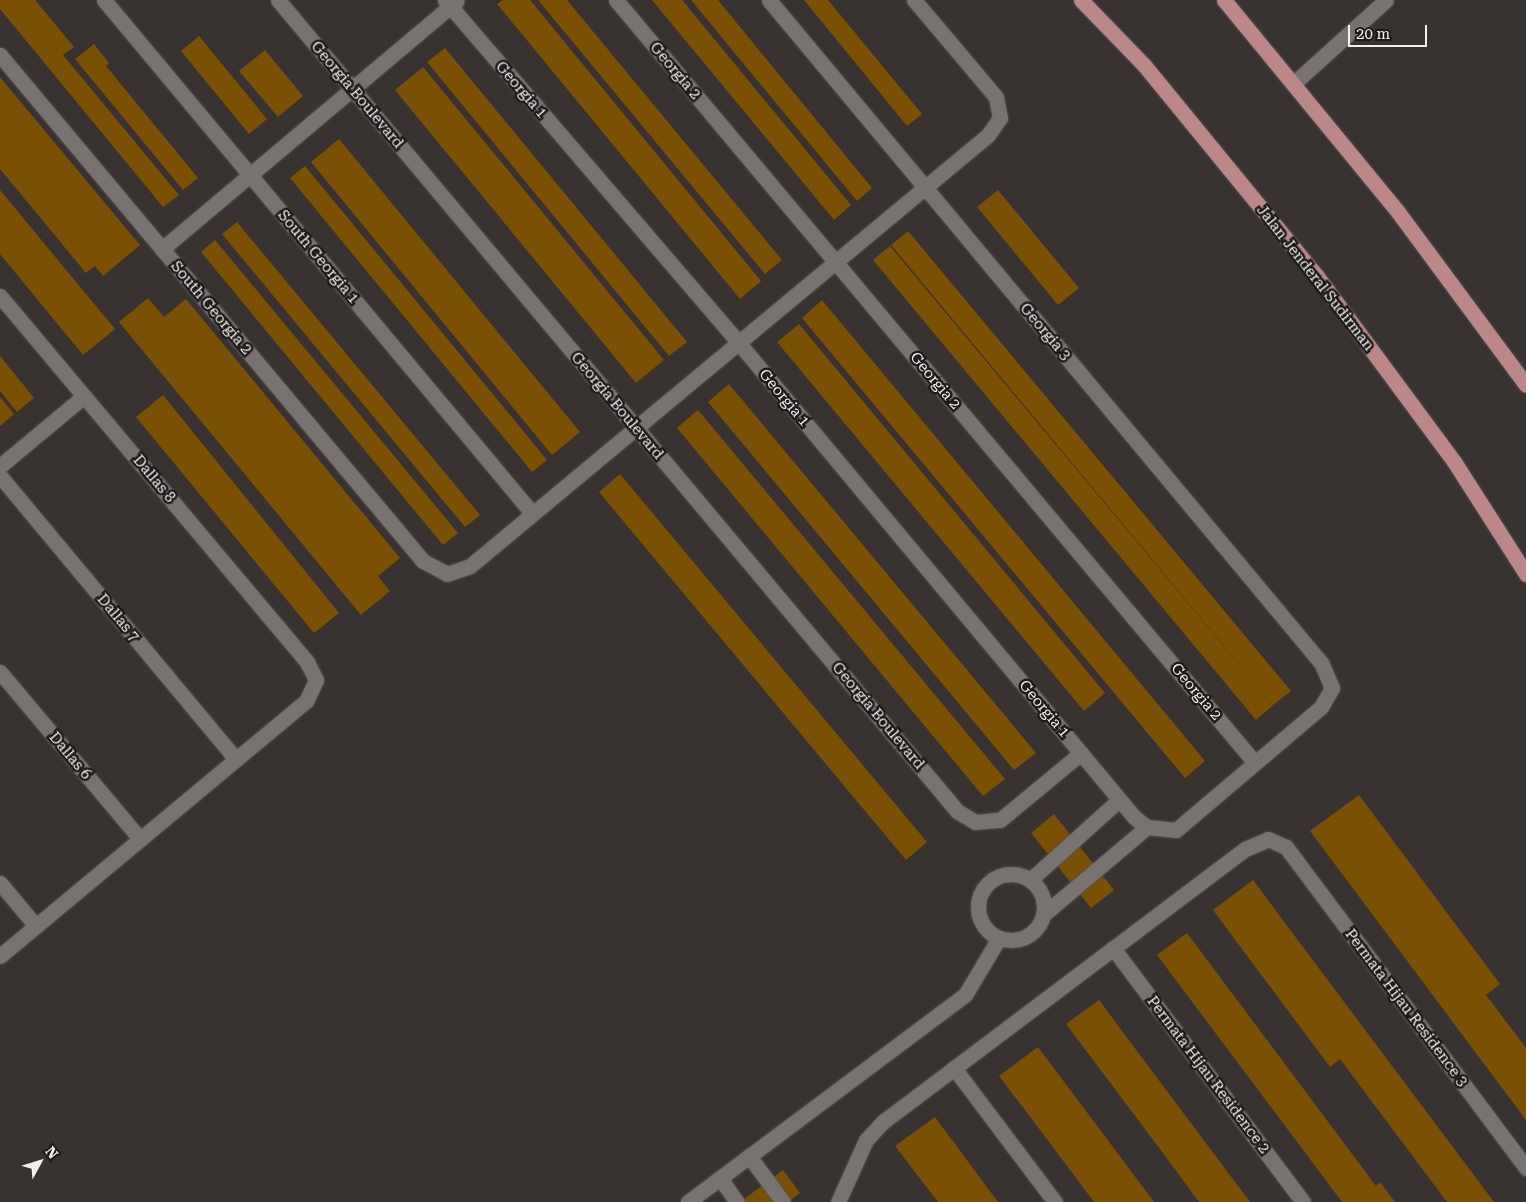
<!DOCTYPE html>
<html>
<head>
<meta charset="utf-8">
<style>
	body { margin:0 }
	#map { position:relative; width:1526px; height:1202px; overflow:hidden; background:#383231; font-family:"Roboto Serif",serif }
	div>[style] { position:absolute }
	.building>* { inset:0; background:#7a5104 }
	.roads { filter:drop-shadow(0 0 1px #565251) drop-shadow(0 0 1px #565251) }
	.minor>* { height:15px; margin:-7.5px; padding:0 7.5px; transform-origin:7.5px; border-radius:7.5px; background:#787270 }
	.minor>.ring { margin:-7.5px; padding:0; box-sizing:content-box; background:none; border:15px solid #787270; border-radius:50% }
	.major>* { height:15px; margin:-7.5px; padding:0 7.5px; transform-origin:7.5px; border-radius:7.5px; background:#bb8789 }
	span { translate:-50% -50%; white-space:nowrap; text-align:center; line-height:1.15; -webkit-text-stroke:5px #1d1b1a; paint-order:stroke }
	.street-label { font-size:15px; color:#f4f0ef }
	.north { position:absolute; left:15px; top:1137px; width:50px; height:50px; -webkit-text-stroke:4px #1d1b1a; paint-order:stroke; rotate:51deg; font-size:14px; font-weight:700; line-height:20px; text-align:center; color:#f4f0ef }
	.north::after { content:''; display:block; margin:auto; width:18px; height:22px; background:#f4f0ef; clip-path:polygon(50% 0,100% 100%,50% 72%,0 100%) }
	.scale { position:absolute; left:1348px; top:25px; width:79px; height:22px; box-sizing:border-box; border:2px solid #f4f0ef; border-top:0; padding-left:6px; font-size:15px; line-height:18px; white-space:nowrap; color:#f4f0ef; -webkit-text-stroke:4px #1d1b1a; paint-order:stroke }
</style>
</head>
<body>
<div id="map">
	<div class="building">
		<i style="clip-path:polygon(0 0,35px 0,74px 47px,63px 55px,179px 195px,163px 207px,0 9px)"></i>
		<i style="clip-path:polygon(503px 0,530px 0,761px 281px,740px 299px,497px 4px)"></i>
		<i style="clip-path:polygon(538px 0,567px 0,782px 260px,765px 274px)"></i>
		<i style="clip-path:polygon(652px 0,682px 0,851px 205px,834px 220px)"></i>
		<i style="clip-path:polygon(691px 0,718px 0,872px 188px,857px 201px)"></i>
		<i style="clip-path:polygon(804px 0,828px 0,922px 114px,907px 126px)"></i>
		<i style="clip-path:polygon(199px 36px,267px 119px,249px 134px,181px 51px)"></i>
		<i style="clip-path:polygon(94px 44px,109px 63px,106px 66px,198px 178px,183px 190px,75px 59px)"></i>
		<i style="clip-path:polygon(445px 48px,687px 342px,669px 356px,427px 62px)"></i>
		<i style="clip-path:polygon(265px 50px,303px 96px,278px 117px,239px 71px)"></i>
		<i style="clip-path:polygon(423px 67px,664px 360px,636px 383px,395px 90px)"></i>
		<i style="clip-path:polygon(0 77px,140px 245px,103px 276px,95px 266px,86px 273px,0 169px)"></i>
		<i style="clip-path:polygon(339px 139px,580px 432px,552px 455px,311px 162px)"></i>
		<i style="clip-path:polygon(305px 166px,547px 460px,532px 472px,290px 178px)"></i>
		<i style="clip-path:polygon(0 190px,115px 329px,83px 355px,0 254px)"></i>
		<i style="clip-path:polygon(998px 190px,1079px 288px,1058px 305px,977px 207px)"></i>
		<i style="clip-path:polygon(237px 222px,480px 515px,465px 527px,222px 234px)"></i>
		<i style="clip-path:polygon(908px 231px,1291px 691px,1273px 705px,891px 245px)"></i>
		<i style="clip-path:polygon(215px 240px,458px 533px,443px 545px,201px 252px)"></i>
		<i style="clip-path:polygon(890px 246px,1273px 705px,1256px 720px,873px 260px)"></i>
		<i style="clip-path:polygon(148px 298px,164px 317px,186px 299px,400px 558px,378px 576px,390px 591px,361px 615px,119px 322px)"></i>
		<i style="clip-path:polygon(822px 300px,1205px 761px,1185px 778px,802px 318px)"></i>
		<i style="clip-path:polygon(799px 324px,1105px 693px,1084px 711px,777px 342px)"></i>
		<i style="clip-path:polygon(0 356px,34px 398px,17px 412px,0 391px)"></i>
		<i style="clip-path:polygon(729px 384px,1036px 753px,1014px 770px,708px 402px)"></i>
		<i style="clip-path:polygon(163px 395px,339px 613px,314px 633px,136px 417px)"></i>
		<i style="clip-path:polygon(0 397px,14px 414px,0 426px)"></i>
		<i style="clip-path:polygon(698px 410px,1005px 779px,983px 796px,677px 428px)"></i>
		<i style="clip-path:polygon(620px 474px,927px 842px,906px 860px,599px 492px)"></i>
		<i style="clip-path:polygon(1359px 795px,1500px 984px,1486px 995px,1526px 1048px,1526px 1120px,1310px 831px)"></i>
		<i style="clip-path:polygon(1054px 814px,1114px 890px,1091px 908px,1031px 833px)"></i>
		<i style="clip-path:polygon(1253px 880px,1282px 919px,1494px 1202px,1447px 1202px,1340px 1059px,1330px 1067px,1242px 949px,1213px 910px)"></i>
		<i style="clip-path:polygon(1187px 933px,1376px 1186px,1380px 1182px,1395px 1202px,1342px 1202px,1157px 955px)"></i>
		<i style="clip-path:polygon(1099px 1000px,1122px 1031px,1250px 1202px,1199px 1202px,1160px 1149px,1066px 1024px)"></i>
		<i style="clip-path:polygon(1038px 1047px,1095px 1123px,1154px 1202px,1094px 1202px,1028px 1114px,999px 1076px)"></i>
		<i style="clip-path:polygon(935px 1117px,992px 1194px,998px 1202px,938px 1202px,895px 1146px)"></i>
		<i style="clip-path:polygon(783px 1170px,800px 1193px,788px 1202px,740px 1202px)"></i>
	</div>
	<div class="roads">
		<div class="minor">
			<i style="left:104px;top:0;width:668px;rotate:50.16deg"></i>
			<i style="left:278px;top:0;width:1058px;rotate:50.06deg"></i>
			<i style="left:957px;top:811px;width:21px;rotate:31deg"></i>
			<i style="left:975px;top:822px;width:25px;rotate:-5deg"></i>
			<i style="left:1000px;top:820px;width:105px;rotate:-39.6deg"></i>
			<i style="left:445px;top:0;width:450px;rotate:49.4deg"></i>
			<i style="left:738px;top:342px;width:618px;rotate:50.18deg"></i>
			<i style="left:1134px;top:817px;width:16px;rotate:38deg"></i>
			<i style="left:1147px;top:827px;width:29px;rotate:6deg"></i>
			<i style="left:1176px;top:830px;width:190px;rotate:-40.3deg"></i>
			<i style="left:1321px;top:707px;width:22px;rotate:-60deg"></i>
			<i style="left:1332px;top:688px;width:26px;rotate:-113deg"></i>
			<i style="left:1322px;top:664px;width:864px;rotate:-129.79deg"></i>
			<i style="left:616px;top:0;width:995px;rotate:50.05deg"></i>
			<i style="left:0;top:55px;width:660px;rotate:50.11deg"></i>
			<i style="left:423px;top:561px;width:27px;rotate:28deg"></i>
			<i style="left:447px;top:574px;width:24px;rotate:-19deg"></i>
			<i style="left:470px;top:566px;width:674px;rotate:-39.76deg"></i>
			<i style="left:988px;top:135px;width:21px;rotate:-55deg"></i>
			<i style="left:1000px;top:118px;width:21px;rotate:-101deg"></i>
			<i style="left:996px;top:97px;width:127px;rotate:-130.2deg"></i>
			<i style="left:1293px;top:84px;width:125px;rotate:-42.1deg"></i>
			<i style="left:162px;top:249px;width:385px;rotate:-40.1deg"></i>
			<i style="left:0;top:296px;width:478px;rotate:50deg"></i>
			<i style="left:307px;top:662px;width:20px;rotate:63deg"></i>
			<i style="left:316px;top:680px;width:23px;rotate:115deg"></i>
			<i style="left:306px;top:701px;width:398px;rotate:140.2deg"></i>
			<i style="left:0;top:466px;width:109px;rotate:-39.8deg"></i>
			<i style="left:0;top:476px;width:368px;rotate:50.2deg"></i>
			<i style="left:0;top:672px;width:218px;rotate:50deg"></i>
			<i class="ring" style="left:978px;top:874px;width:51px;height:51px"></i>
			<i style="left:1030px;top:880px;width:120px;rotate:-42deg"></i>
			<i style="left:0;top:883px;width:56px;rotate:50.1deg"></i>
			<i style="left:1044px;top:914px;width:135px;rotate:-40.2deg"></i>
			<i style="left:1113px;top:948px;width:317px;rotate:53.2deg"></i>
			<i style="left:954px;top:1068px;width:168px;rotate:53deg"></i>
			<i style="left:749px;top:1156px;width:57px;rotate:53.5deg"></i>
			<i style="left:720px;top:1178px;width:29px;rotate:55deg"></i>
			<i style="left:688px;top:1202px;width:346px;rotate:-36.8deg"></i>
			<i style="left:965px;top:995px;width:66px;rotate:-59.2deg"></i>
			<i style="left:838px;top:1202px;width:68px;rotate:-65.7deg"></i>
			<i style="left:866px;top:1140px;width:26px;rotate:-47deg"></i>
			<i style="left:884px;top:1121px;width:452px;rotate:-37deg"></i>
			<i style="left:1245px;top:849px;width:25px;rotate:-23deg"></i>
			<i style="left:1268px;top:839px;width:20px;rotate:24deg"></i>
			<i style="left:1286px;top:847px;width:401px;rotate:53.2deg"></i>
		</div>
		<div class="major">
			<i style="left:1081px;top:0;width:91px;rotate:45.9deg"></i>
			<i style="left:1144px;top:65px;width:271px;rotate:50.7deg"></i>
			<i style="left:1316px;top:275px;width:234px;rotate:53.5deg"></i>
			<i style="left:1455px;top:463px;width:132px;rotate:57.4deg"></i>
			<i style="left:1224px;top:0;width:274px;rotate:50.6deg"></i>
			<i style="left:1398px;top:212px;width:215px;rotate:53.5deg"></i>
		</div>
	</div>
	<div class="street-label">
		<span style="left:675px;top:71px;rotate:50deg">Georgia 2</span>
		<span style="left:521px;top:90px;rotate:49deg">Georgia 1</span>
		<span style="left:357px;top:95px;rotate:50deg">Georgia Boulevard</span>
		<span style="left:318px;top:257px;rotate:50deg">South Georgia 1</span>
		<span style="left:1315px;top:278px;rotate:52deg">Jalan Jenderal Sudirman</span>
		<span style="left:211px;top:308px;rotate:50deg">South Georgia 2</span>
		<span style="left:1045px;top:332px;rotate:50deg">Georgia 3</span>
		<span style="left:935px;top:381px;rotate:50deg">Georgia 2</span>
		<span style="left:784px;top:398px;rotate:50deg">Georgia 1</span>
		<span style="left:617px;top:406px;rotate:50deg">Georgia Boulevard</span>
		<span style="left:154px;top:479px;rotate:50deg">Dallas 8</span>
		<span style="left:118px;top:618px;rotate:50deg">Dallas 7</span>
		<span style="left:1196px;top:692px;rotate:50deg">Georgia 2</span>
		<span style="left:1044px;top:709px;rotate:50deg">Georgia 1</span>
		<span style="left:878px;top:716px;rotate:50deg">Georgia Boulevard</span>
		<span style="left:70px;top:756px;rotate:50deg">Dallas 6</span>
		<span style="left:1406px;top:1008px;rotate:53deg">Permata Hijau Residence 3</span>
		<span style="left:1208px;top:1075px;rotate:53deg">Permata Hijau Residence 2</span>
	</div>
	<div class="north">N</div>
	<div class="scale">20 m</div>
</div>
</body>
</html>
